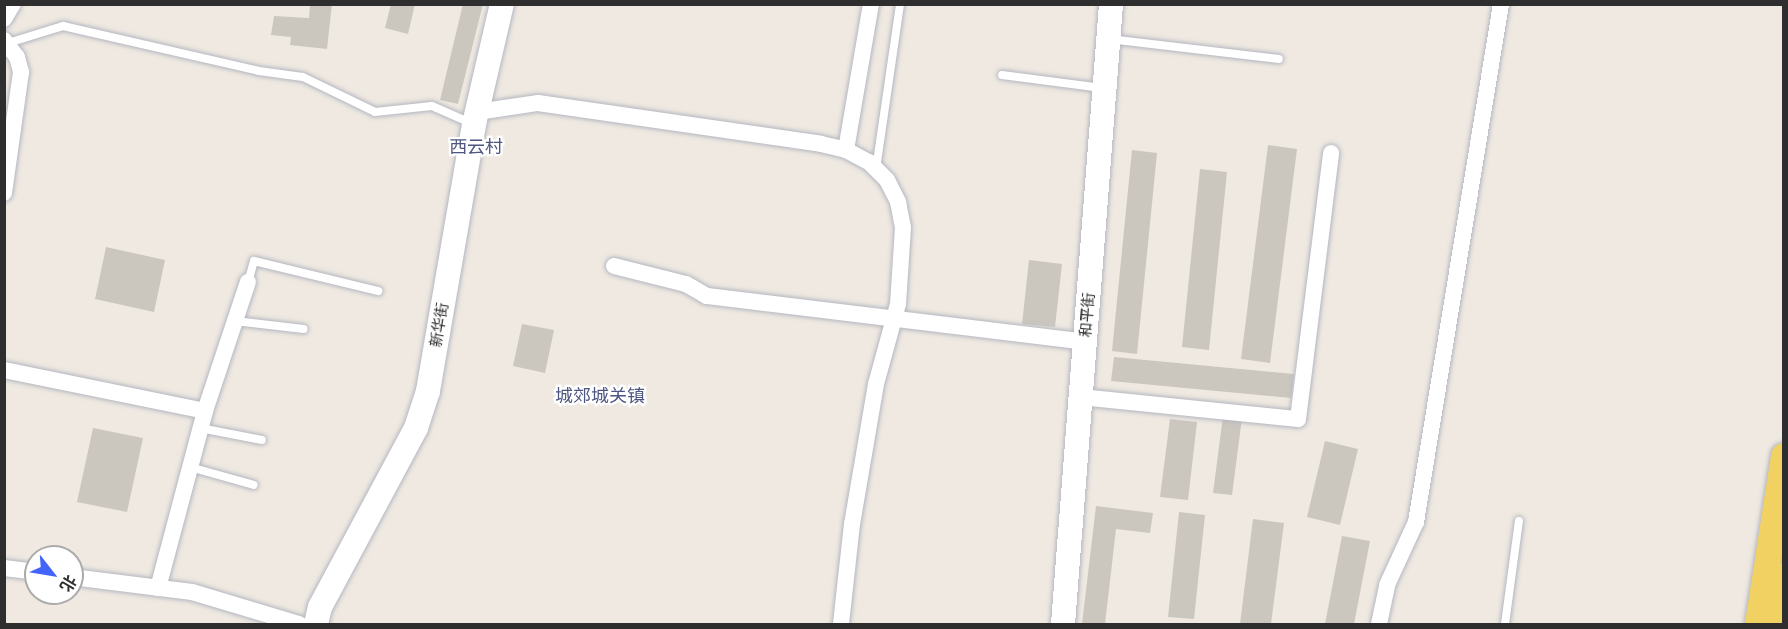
<!DOCTYPE html>
<html>
<head>
<meta charset="utf-8">
<style>
	body { margin:0 }
	#map { position:relative; width:1788px; height:629px; overflow:hidden; background:#efe9e1; font-family:"Nunito Sans","Noto Sans SC",sans-serif }
	div>[style] { position:absolute }
	.building>* { inset:0; background:#cbc7bf }
	.roads { filter:drop-shadow(0 0 2px #b4b7c1) drop-shadow(0 0 2px #b4b7c1) }
	.lane>* { height:8px; margin:-4px; padding:0 4px; transform-origin:4px; border-radius:4px; background:#fff }
	.street>* { height:16px; margin:-8px; padding:0 8px; transform-origin:8px; border-radius:8px; background:#fff }
	.secondary>* { height:24px; margin:-12px; padding:0 12px; transform-origin:12px; border-radius:12px; background:#fff }
	.primary>* { height:26px; margin:-13px; padding:0 13px; transform-origin:13px; border-radius:13px; background:#f2d163 }
	span { translate:-50% -50%; white-space:nowrap; text-align:center; line-height:1.15; -webkit-text-stroke:4.5px #fff; paint-order:stroke }
	.street-label { font-size:15px; color:#2e2e2e }
	.quarter-label { font-size:18px; color:#4d5680 }
	.frame { position:absolute; inset:0; border:6px solid #2e2e2e; pointer-events:none }
	.north { position:absolute; left:24px; top:545px; width:60px; height:60px; box-sizing:border-box; background:#fff; border:2px solid #ababab; border-radius:50%; rotate:121deg; font-size:16px; font-weight:700; line-height:24px; text-align:center; color:#2e2e2e }
	.north::after { content:''; display:block; margin:auto; width:21px; height:27px; background:#4264fb; clip-path:polygon(50% 0,100% 100%,50% 72%,0 100%) }
</style>
</head>
<body>
<div id="map">
	<div class="building">
		<i style="clip-path:polygon(310px 4px,332px 4px,327px 49px,290px 45px,291px 37px,271px 35px,274px 16px,309px 18px)"></i>
		<i style="clip-path:polygon(391px 4px,415px 4px,408px 34px,385px 28px)"></i>
		<i style="clip-path:polygon(463px 4px,483px 4px,458px 104px,440px 100px)"></i>
		<i style="clip-path:polygon(1268px 145px,1297px 149px,1270px 363px,1241px 359px)"></i>
		<i style="clip-path:polygon(1132px 150px,1157px 153px,1137px 354px,1112px 351px)"></i>
		<i style="clip-path:polygon(1200px 169px,1227px 172px,1209px 350px,1182px 347px)"></i>
		<i style="clip-path:polygon(106px 247px,165px 260px,154px 312px,95px 299px)"></i>
		<i style="clip-path:polygon(1029px 260px,1062px 264px,1055px 327px,1022px 324px)"></i>
		<i style="clip-path:polygon(522px 324px,554px 330px,545px 373px,513px 366px)"></i>
		<i style="clip-path:polygon(1114px 357px,1294px 374px,1291px 398px,1111px 381px)"></i>
		<i style="clip-path:polygon(1223px 416px,1242px 418px,1232px 495px,1213px 493px)"></i>
		<i style="clip-path:polygon(1170px 419px,1197px 422px,1188px 500px,1160px 497px)"></i>
		<i style="clip-path:polygon(93px 428px,143px 438px,127px 512px,77px 502px)"></i>
		<i style="clip-path:polygon(1325px 441px,1358px 449px,1340px 525px,1307px 517px)"></i>
		<i style="clip-path:polygon(1096px 506px,1153px 513px,1150px 533px,1116px 529px,1105px 624px,1082px 624px)"></i>
		<i style="clip-path:polygon(1179px 512px,1205px 515px,1194px 619px,1168px 617px)"></i>
		<i style="clip-path:polygon(1253px 519px,1284px 523px,1271px 624px,1240px 624px)"></i>
		<i style="clip-path:polygon(1342px 536px,1370px 541px,1354px 624px,1325px 624px)"></i>
	</div>
	<div class="roads">
		<div class="lane">
			<i style="left:1109px;top:39px;width:171px;rotate:6.7deg"></i>
			<i style="left:8px;top:43px;width:58px;rotate:-17.2deg"></i>
			<i style="left:63px;top:26px;width:201px;rotate:12.9deg"></i>
			<i style="left:259px;top:71px;width:44px;rotate:7.8deg"></i>
			<i style="left:303px;top:77px;width:80px;rotate:25.9deg"></i>
			<i style="left:375px;top:112px;width:57px;rotate:-6deg"></i>
			<i style="left:432px;top:106px;width:43px;rotate:23.6deg"></i>
			<i style="left:1002px;top:75px;width:101px;rotate:7.4deg"></i>
			<i style="left:876px;top:169px;width:167px;rotate:-81.7deg"></i>
			<i style="left:248px;top:282px;width:22px;rotate:-74deg"></i>
			<i style="left:254px;top:261px;width:128px;rotate:13.6deg"></i>
			<i style="left:235px;top:321px;width:69px;rotate:6.6deg"></i>
			<i style="left:200px;top:428px;width:63px;rotate:11deg"></i>
			<i style="left:190px;top:467px;width:66px;rotate:15.7deg"></i>
			<i style="left:1505px;top:624px;width:104px;rotate:-82.3deg"></i>
		</div>
		<div class="street">
			<i style="left:4px;top:19px;width:17px;rotate:-59deg"></i>
			<i style="left:4px;top:40px;width:21px;rotate:53deg"></i>
			<i style="left:17px;top:57px;width:16px;rotate:75deg"></i>
			<i style="left:21px;top:72px;width:122px;rotate:98deg"></i>
			<i style="left:477px;top:112px;width:62px;rotate:-8.4deg"></i>
			<i style="left:538px;top:103px;width:286px;rotate:8.2deg"></i>
			<i style="left:821px;top:144px;width:26px;rotate:13deg"></i>
			<i style="left:846px;top:150px;width:26px;rotate:28deg"></i>
			<i style="left:869px;top:162px;width:25px;rotate:45deg"></i>
			<i style="left:887px;top:180px;width:25px;rotate:63deg"></i>
			<i style="left:898px;top:202px;width:25px;rotate:79deg"></i>
			<i style="left:903px;top:227px;width:77px;rotate:93.7deg"></i>
			<i style="left:898px;top:304px;width:83px;rotate:105.4deg"></i>
			<i style="left:876px;top:384px;width:142px;rotate:99.7deg"></i>
			<i style="left:852px;top:524px;width:101px;rotate:96.3deg"></i>
			<i style="left:846px;top:150px;width:148px;rotate:-80.3deg"></i>
			<i style="left:614px;top:266px;width:74px;rotate:14deg"></i>
			<i style="left:686px;top:284px;width:24px;rotate:30deg"></i>
			<i style="left:707px;top:296px;width:381px;rotate:6.9deg"></i>
			<i style="left:4px;top:370px;width:205px;rotate:11.5deg"></i>
			<i style="left:1081px;top:397px;width:218px;rotate:5.8deg"></i>
			<i style="left:1298px;top:419px;width:268px;rotate:-82.9deg"></i>
			<i style="left:4px;top:568px;width:32px;rotate:7deg"></i>
			<i style="left:72px;top:577px;width:121px;rotate:7.1deg"></i>
			<i style="left:192px;top:592px;width:112px;rotate:16.7deg"></i>
			<i style="left:158px;top:588px;width:183px;rotate:-75.1deg"></i>
			<i style="left:205px;top:411px;width:136px;rotate:-71.6deg"></i>
			<i style="left:1379px;top:624px;width:40px;rotate:-78deg"></i>
			<i style="left:1387px;top:585px;width:69px;rotate:-65.3deg"></i>
			<i style="left:1416px;top:522px;width:525px;rotate:-80.68deg"></i>
		</div>
		<div class="secondary">
			<i style="left:316px;top:624px;width:17px;rotate:-77deg"></i>
			<i style="left:320px;top:607px;width:203px;rotate:-61.8deg"></i>
			<i style="left:416px;top:428px;width:39px;rotate:-72deg"></i>
			<i style="left:428px;top:391px;width:271px;rotate:-80.2deg"></i>
			<i style="left:474px;top:124px;width:123px;rotate:-76.9deg"></i>
			<i style="left:1063px;top:624px;width:622px;rotate:-85.57deg"></i>
		</div>
		<div class="primary">
			<i style="left:1758px;top:624px;width:170px;rotate:-81.2deg"></i>
			<i style="left:1777px;top:624px;width:48px;rotate:-81.5deg"></i>
		</div>
	</div>
	<div class="street-label">
		<span style="left:1088px;top:315px;rotate:-85deg">和平街</span>
		<span style="left:440px;top:325px;rotate:-80deg">新华街</span>
	</div>
	<div class="quarter-label">
		<span style="left:476px;top:147px">西云村</span>
		<span style="left:600px;top:396px">城郊城关镇</span>
	</div>
	<div class="frame"></div>
	<div class="north">北</div>
</div>
</body>
</html>
